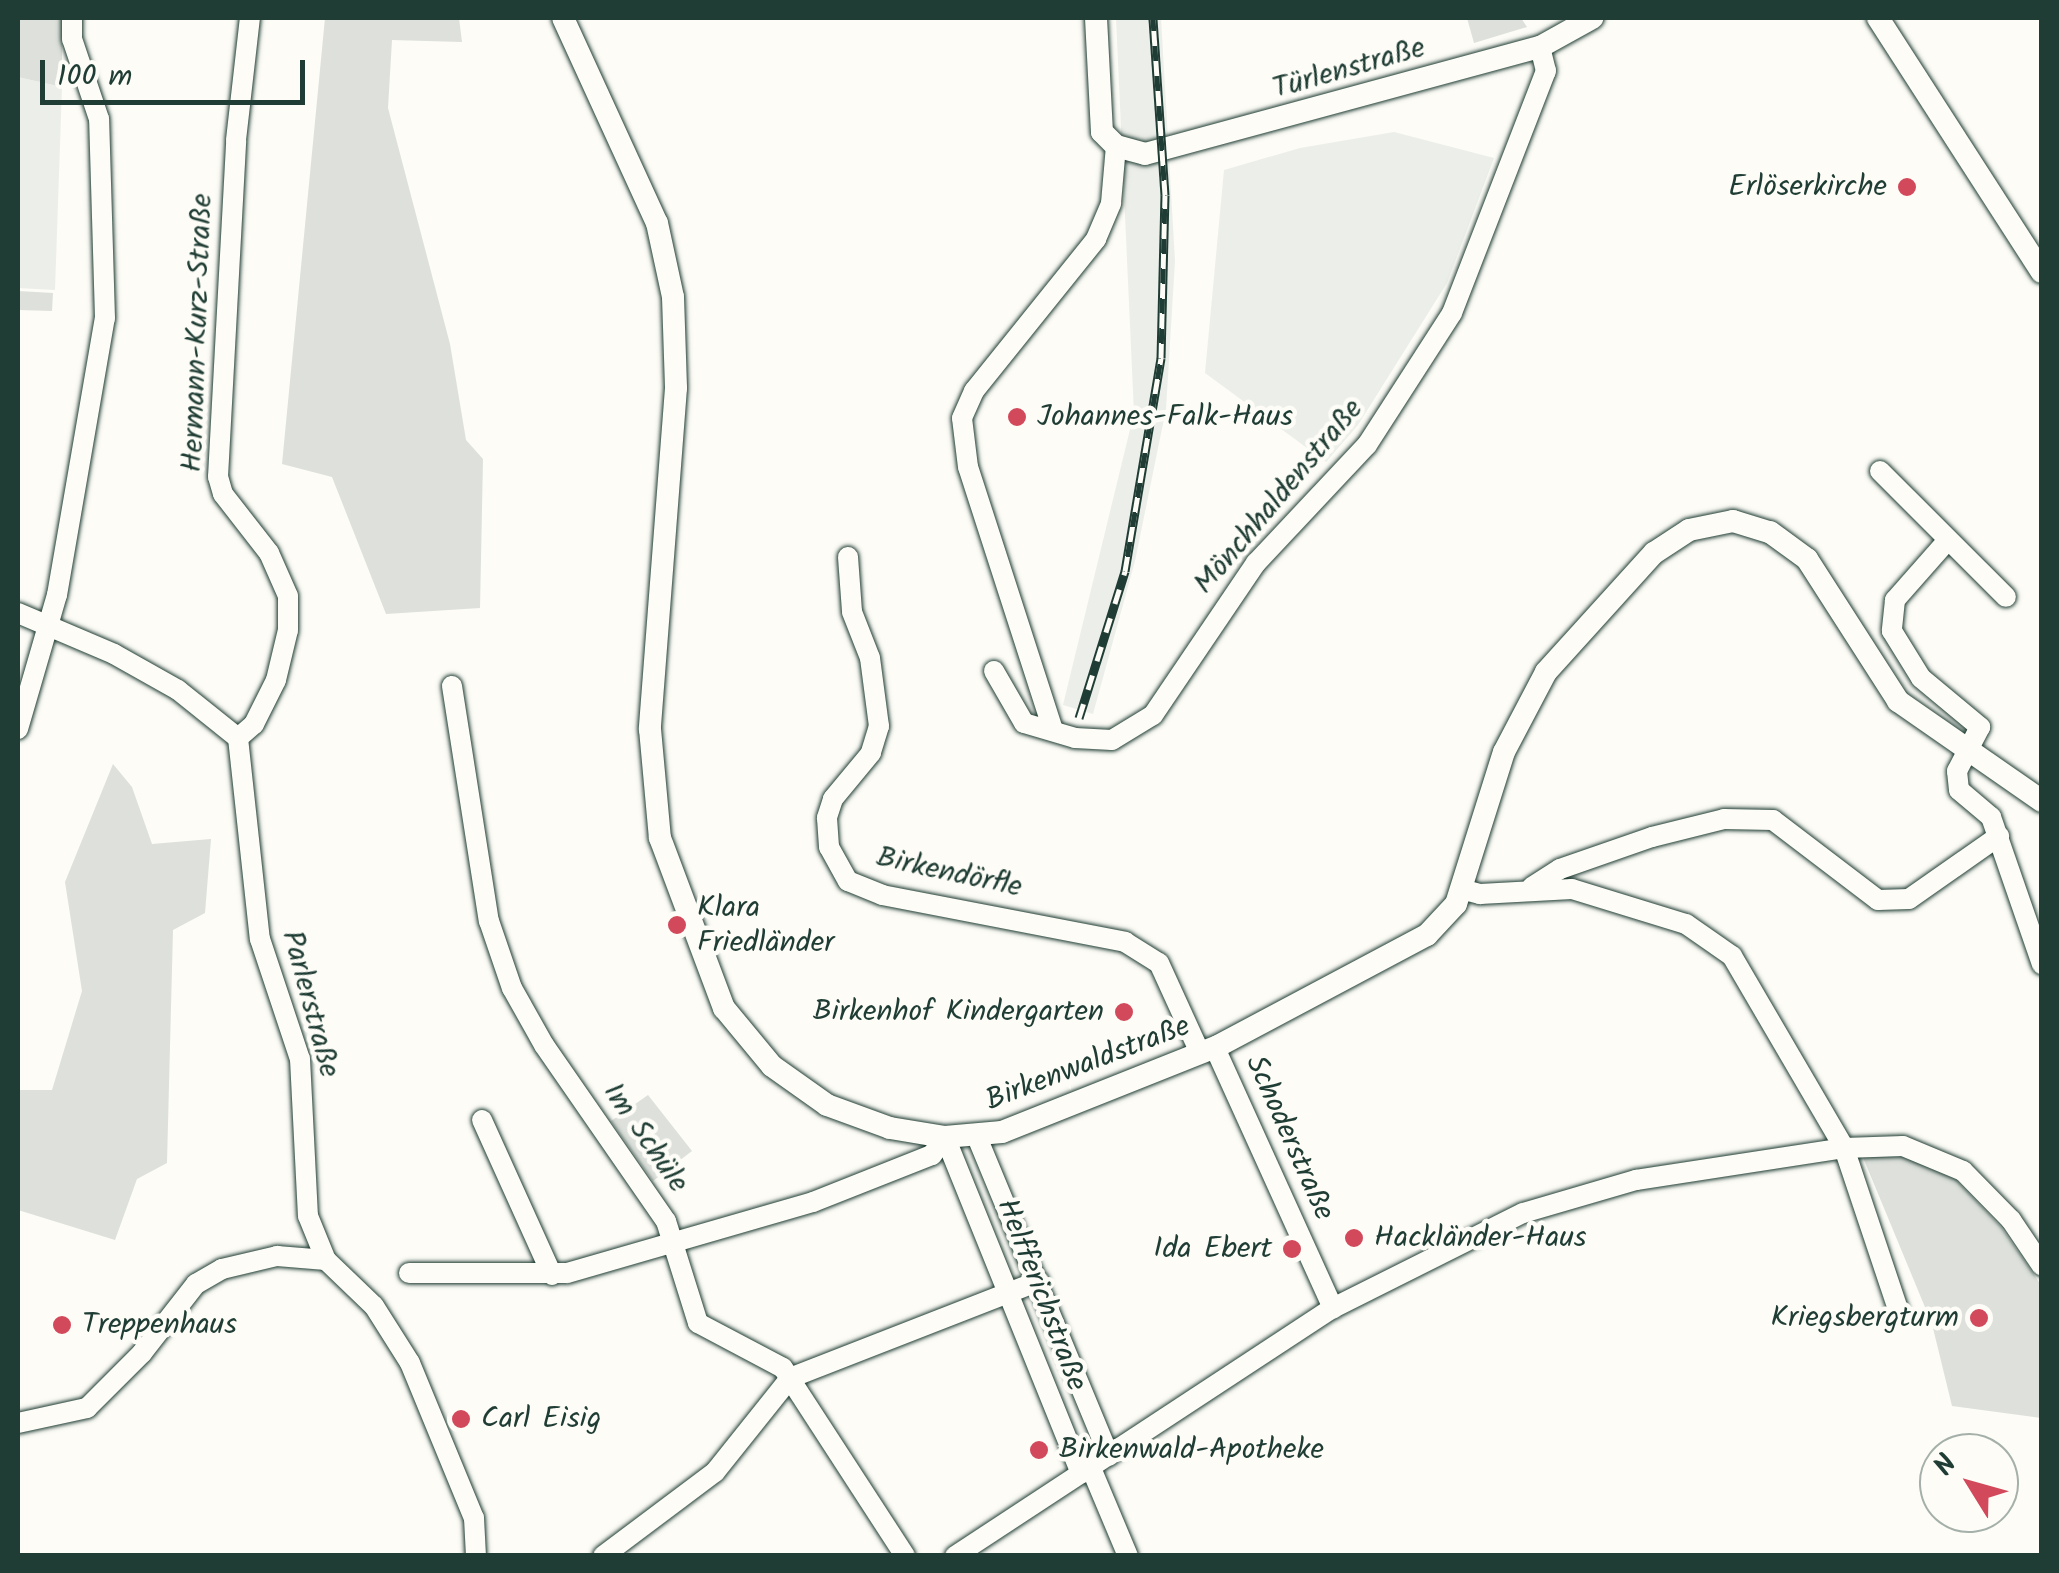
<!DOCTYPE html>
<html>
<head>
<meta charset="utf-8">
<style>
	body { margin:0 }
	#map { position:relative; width:2059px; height:1573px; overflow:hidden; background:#fdfcf7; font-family:Kalam,sans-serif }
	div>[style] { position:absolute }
	.built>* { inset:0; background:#eceee9 }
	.green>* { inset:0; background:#dde0db }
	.roads { filter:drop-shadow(0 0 2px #1f3d34) drop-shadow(0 0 2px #1f3d34) }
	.minor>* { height:20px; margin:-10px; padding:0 10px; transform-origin:10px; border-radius:10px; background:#fdfcf7 }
	.tertiary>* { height:22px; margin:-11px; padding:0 11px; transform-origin:11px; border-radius:11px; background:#fdfcf7 }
	.rail>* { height:9px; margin-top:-4.5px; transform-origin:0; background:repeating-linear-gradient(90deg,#fdfcf7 0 15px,#1f3d34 0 30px); box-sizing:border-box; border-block:2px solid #1f3d34 }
	.dots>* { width:28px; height:28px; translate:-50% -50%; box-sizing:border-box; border:5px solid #fdfcf7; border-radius:50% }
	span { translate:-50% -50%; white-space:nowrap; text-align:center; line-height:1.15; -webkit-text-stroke:9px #fdfcf7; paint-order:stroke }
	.street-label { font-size:30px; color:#1f3d34 }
	.poi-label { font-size:30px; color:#1f3d34 }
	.right { translate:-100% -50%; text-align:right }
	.left { translate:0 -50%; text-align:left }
	.frame { position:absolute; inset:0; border:20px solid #1f3d34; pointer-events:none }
	.north { position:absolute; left:1919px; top:1433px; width:100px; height:100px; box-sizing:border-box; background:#fdfcf7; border:2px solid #a4b0a9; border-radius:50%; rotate:307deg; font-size:28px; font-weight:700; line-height:40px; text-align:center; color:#1f3d34 }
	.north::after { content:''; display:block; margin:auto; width:35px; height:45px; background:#d1495b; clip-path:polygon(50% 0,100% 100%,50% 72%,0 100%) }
	.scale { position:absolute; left:40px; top:60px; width:265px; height:45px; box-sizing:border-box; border:5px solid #1f3d34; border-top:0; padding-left:12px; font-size:30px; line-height:35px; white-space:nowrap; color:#1f3d34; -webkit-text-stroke:8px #fdfcf7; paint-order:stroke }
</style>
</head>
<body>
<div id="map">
	<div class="built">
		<i style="clip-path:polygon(1116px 18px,1161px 18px,1175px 261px,1166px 409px,1135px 561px,1093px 714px,1063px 705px,1134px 413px)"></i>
		<i style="clip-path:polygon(18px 77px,62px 87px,55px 290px,18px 288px)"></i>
		<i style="clip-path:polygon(1394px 132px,1494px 158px,1447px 283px,1358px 425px,1326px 462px,1205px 373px,1224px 170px,1300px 148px)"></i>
	</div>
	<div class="green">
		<i style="clip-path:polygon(18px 18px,62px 18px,62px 87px,18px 77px)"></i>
		<i style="clip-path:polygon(325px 18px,459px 18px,462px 42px,392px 40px,388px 108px,450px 344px,466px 440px,483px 459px,480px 608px,386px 614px,332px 477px,282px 464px)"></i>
		<i style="clip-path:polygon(1467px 18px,1521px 18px,1527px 27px,1474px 43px)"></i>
		<i style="clip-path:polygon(18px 291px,53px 293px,52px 311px,19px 310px,18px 318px)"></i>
		<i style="clip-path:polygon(113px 764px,132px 787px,152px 844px,211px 839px,205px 913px,173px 930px,167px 1163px,137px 1179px,115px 1240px,18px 1210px,18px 1090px,52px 1090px,82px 991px,65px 882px)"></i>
		<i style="clip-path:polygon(648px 1095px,692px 1151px,653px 1181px,611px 1121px)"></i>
		<i style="clip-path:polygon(1900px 1150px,1952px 1176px,2001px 1227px,2041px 1285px,2041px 1418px,1952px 1406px,1932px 1324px,1862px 1155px)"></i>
	</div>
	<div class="roads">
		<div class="minor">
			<i style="left:1880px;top:471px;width:178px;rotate:45deg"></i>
			<i style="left:1947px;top:541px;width:79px;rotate:131.4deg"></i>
			<i style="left:1895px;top:600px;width:31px;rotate:96deg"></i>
			<i style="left:1892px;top:631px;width:55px;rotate:58.3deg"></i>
			<i style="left:1921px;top:678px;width:77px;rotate:39.7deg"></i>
			<i style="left:1980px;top:727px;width:50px;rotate:117.6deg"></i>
			<i style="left:1957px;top:771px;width:19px;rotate:84deg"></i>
			<i style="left:1959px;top:790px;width:42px;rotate:40.2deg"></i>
			<i style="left:1991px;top:817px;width:156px;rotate:70.9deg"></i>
			<i style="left:848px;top:557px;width:55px;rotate:85.8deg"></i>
			<i style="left:852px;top:612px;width:49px;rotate:68.6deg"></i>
			<i style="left:870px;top:658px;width:69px;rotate:82.5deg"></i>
			<i style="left:879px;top:726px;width:28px;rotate:107deg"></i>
			<i style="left:871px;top:753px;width:60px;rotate:129.6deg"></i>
			<i style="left:833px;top:799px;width:20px;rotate:108deg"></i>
			<i style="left:827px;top:818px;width:29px;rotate:86deg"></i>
			<i style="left:829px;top:847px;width:39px;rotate:61deg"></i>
			<i style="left:848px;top:881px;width:37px;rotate:22deg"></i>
			<i style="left:882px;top:895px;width:248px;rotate:10.9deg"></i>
			<i style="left:1125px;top:942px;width:40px;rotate:32deg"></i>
			<i style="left:1159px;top:963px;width:99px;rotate:65.5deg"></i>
			<i style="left:18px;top:613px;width:104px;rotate:23.1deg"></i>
			<i style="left:114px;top:654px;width:73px;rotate:29.4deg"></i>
			<i style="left:178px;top:690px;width:77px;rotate:38.7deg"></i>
			<i style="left:238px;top:738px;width:202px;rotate:83.8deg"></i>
			<i style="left:260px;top:939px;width:126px;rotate:71.6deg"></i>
			<i style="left:300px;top:1059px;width:157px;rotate:87.1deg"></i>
			<i style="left:308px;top:1216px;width:48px;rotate:67.8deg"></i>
			<i style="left:326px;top:1260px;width:66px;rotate:43.8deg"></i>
			<i style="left:374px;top:1306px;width:67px;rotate:57.7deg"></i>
			<i style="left:410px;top:1363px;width:168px;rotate:67.6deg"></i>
			<i style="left:474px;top:1518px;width:38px;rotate:87deg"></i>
			<i style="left:994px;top:671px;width:60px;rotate:60deg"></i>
			<i style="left:1024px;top:723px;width:53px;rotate:16.4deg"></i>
			<i style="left:1075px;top:738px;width:37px;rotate:3deg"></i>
			<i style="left:1112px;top:740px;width:48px;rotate:-31.4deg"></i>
			<i style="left:1153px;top:715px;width:184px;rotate:-55.9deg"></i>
			<i style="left:1256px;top:563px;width:162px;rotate:-46.8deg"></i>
			<i style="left:1367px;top:445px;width:157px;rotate:-57.2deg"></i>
			<i style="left:1452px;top:313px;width:260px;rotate:-68.8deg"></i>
			<i style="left:1546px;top:71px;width:25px;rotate:-104deg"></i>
			<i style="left:452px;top:686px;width:238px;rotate:81.1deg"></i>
			<i style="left:489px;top:921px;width:71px;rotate:71.1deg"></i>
			<i style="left:512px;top:988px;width:65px;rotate:60.7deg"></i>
			<i style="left:544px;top:1045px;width:214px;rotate:55.3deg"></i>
			<i style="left:666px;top:1221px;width:107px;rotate:72.6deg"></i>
			<i style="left:698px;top:1323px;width:96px;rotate:27.9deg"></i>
			<i style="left:783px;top:1368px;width:224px;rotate:57deg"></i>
			<i style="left:18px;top:729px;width:140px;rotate:-73.8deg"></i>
			<i style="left:57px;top:595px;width:281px;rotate:-80.2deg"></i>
			<i style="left:105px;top:318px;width:199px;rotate:-91.7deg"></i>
			<i style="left:99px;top:119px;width:84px;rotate:-108.6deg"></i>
			<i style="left:72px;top:39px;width:21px;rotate:-90deg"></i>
			<i style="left:1053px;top:730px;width:276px;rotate:-107.9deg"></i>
			<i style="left:968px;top:467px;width:49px;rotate:-97deg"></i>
			<i style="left:962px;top:418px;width:30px;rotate:-66deg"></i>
			<i style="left:974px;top:391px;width:195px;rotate:-51.2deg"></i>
			<i style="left:1096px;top:239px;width:39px;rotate:-67deg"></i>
			<i style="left:1111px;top:203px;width:57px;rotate:-85deg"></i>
			<i style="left:238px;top:738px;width:21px;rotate:-41deg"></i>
			<i style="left:254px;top:724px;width:49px;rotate:-63.4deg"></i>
			<i style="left:276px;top:680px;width:51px;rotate:-76.5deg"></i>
			<i style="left:288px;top:630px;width:34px;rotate:-90deg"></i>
			<i style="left:288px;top:596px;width:47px;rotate:-113.8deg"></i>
			<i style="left:269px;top:553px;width:75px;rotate:-127.9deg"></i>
			<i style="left:223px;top:494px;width:18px;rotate:-106deg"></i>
			<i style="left:218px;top:477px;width:337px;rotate:-86.9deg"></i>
			<i style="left:236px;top:140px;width:123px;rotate:-83.5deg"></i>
			<i style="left:1532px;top:887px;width:33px;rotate:-33deg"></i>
			<i style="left:1560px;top:869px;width:97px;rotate:-19.2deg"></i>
			<i style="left:1652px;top:837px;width:74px;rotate:-14deg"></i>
			<i style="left:1724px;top:819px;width:49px;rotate:1.2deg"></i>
			<i style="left:1773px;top:820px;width:132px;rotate:37.3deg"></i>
			<i style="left:1878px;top:900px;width:31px;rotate:-2deg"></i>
			<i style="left:1909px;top:899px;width:110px;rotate:-35deg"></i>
			<i style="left:1461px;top:889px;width:20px;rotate:15deg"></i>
			<i style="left:1480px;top:894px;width:92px;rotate:-3.1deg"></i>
			<i style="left:1572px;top:889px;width:119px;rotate:17.1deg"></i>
			<i style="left:1686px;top:924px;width:56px;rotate:34.8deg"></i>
			<i style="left:1732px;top:956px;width:222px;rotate:59.7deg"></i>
			<i style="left:1844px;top:1148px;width:173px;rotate:71.5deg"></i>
			<i style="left:1215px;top:1048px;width:286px;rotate:65.6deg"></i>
			<i style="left:482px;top:1120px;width:170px;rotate:65.7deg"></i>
			<i style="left:945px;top:1137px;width:363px;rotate:68deg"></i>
			<i style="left:977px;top:1137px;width:345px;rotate:67.5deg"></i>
			<i style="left:409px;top:1273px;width:158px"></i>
			<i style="left:567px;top:1273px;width:256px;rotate:-16.1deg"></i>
			<i style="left:813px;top:1202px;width:128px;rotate:-21.6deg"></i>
			<i style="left:932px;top:1155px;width:22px;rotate:-54deg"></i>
			<i style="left:18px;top:1423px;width:71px;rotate:-12.3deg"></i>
			<i style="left:87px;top:1408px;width:78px;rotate:-45deg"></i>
			<i style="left:142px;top:1353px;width:88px;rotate:-52deg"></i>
			<i style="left:196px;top:1284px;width:30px;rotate:-30deg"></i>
			<i style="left:222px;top:1269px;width:57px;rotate:-13.3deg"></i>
			<i style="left:277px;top:1256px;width:49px;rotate:4.7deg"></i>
			<i style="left:1091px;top:1468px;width:95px;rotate:67.2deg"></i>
			<i style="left:603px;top:1556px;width:140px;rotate:-36.9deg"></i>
			<i style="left:715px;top:1472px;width:120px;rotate:-51.4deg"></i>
			<i style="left:790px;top:1378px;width:267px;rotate:-21.3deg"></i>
			<i style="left:955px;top:1556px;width:452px;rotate:-33.3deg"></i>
			<i style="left:1333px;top:1308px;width:212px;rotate:-26.6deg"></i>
			<i style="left:1523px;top:1213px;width:118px;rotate:-16.3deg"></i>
			<i style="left:1636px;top:1180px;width:210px;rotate:-8.7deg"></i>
			<i style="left:1844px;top:1148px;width:59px;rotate:-1.9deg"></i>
			<i style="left:1903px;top:1146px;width:65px;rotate:22.6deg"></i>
			<i style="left:1963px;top:1171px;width:69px;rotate:45.6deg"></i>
			<i style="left:2011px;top:1220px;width:55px;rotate:56deg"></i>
		</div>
		<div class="tertiary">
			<i style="left:563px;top:18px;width:226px;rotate:65.4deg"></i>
			<i style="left:657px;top:223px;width:76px;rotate:77.8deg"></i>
			<i style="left:673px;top:297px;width:91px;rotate:88.1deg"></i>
			<i style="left:676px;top:388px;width:342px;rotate:94.4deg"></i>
			<i style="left:650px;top:729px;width:109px;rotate:84.8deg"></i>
			<i style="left:660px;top:838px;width:182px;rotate:69.4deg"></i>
			<i style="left:724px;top:1008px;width:75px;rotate:50.4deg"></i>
			<i style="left:772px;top:1066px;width:67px;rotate:35.3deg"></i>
			<i style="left:827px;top:1105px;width:67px;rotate:20.1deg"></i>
			<i style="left:890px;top:1128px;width:56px;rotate:9.3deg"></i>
			<i style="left:945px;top:1137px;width:57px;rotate:-5deg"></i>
			<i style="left:1002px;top:1132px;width:232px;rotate:-21.7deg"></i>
			<i style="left:1218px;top:1046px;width:237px;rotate:-28deg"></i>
			<i style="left:1427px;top:935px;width:42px;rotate:-46.9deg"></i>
			<i style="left:1456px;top:904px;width:159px;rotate:-72.5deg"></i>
			<i style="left:1504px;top:752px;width:90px;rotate:-62.3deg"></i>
			<i style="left:1546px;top:672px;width:161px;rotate:-47.8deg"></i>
			<i style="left:1654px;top:553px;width:42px;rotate:-33.3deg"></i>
			<i style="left:1689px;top:530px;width:45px;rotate:-11.6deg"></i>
			<i style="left:1733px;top:521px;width:39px;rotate:17deg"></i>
			<i style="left:1770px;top:532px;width:46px;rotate:36.1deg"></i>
			<i style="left:1807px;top:559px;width:169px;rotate:57.3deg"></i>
			<i style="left:1898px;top:701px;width:175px;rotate:34.8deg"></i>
			<i style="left:1096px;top:18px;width:114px;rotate:87deg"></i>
			<i style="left:1102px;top:132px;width:20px;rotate:45deg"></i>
			<i style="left:1116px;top:146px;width:30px;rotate:15deg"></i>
			<i style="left:1145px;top:154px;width:409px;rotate:-15.2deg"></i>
			<i style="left:1540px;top:47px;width:60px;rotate:-29.1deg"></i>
			<i style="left:1878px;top:18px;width:302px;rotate:57.2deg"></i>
		</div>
	</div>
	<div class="rail">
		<i style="left:1079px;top:718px;width:154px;rotate:-72.6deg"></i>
		<i style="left:1125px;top:571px;width:216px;rotate:-80.4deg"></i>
		<i style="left:1161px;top:358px;width:163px;rotate:-88.6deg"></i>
		<i style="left:1165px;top:195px;width:177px;rotate:-93.9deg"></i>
	</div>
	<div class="dots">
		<i style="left:1907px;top:187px;background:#d1495b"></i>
		<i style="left:1017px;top:417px;background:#d1495b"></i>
		<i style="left:677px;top:925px;background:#d1495b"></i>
		<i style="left:1124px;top:1012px;background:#d1495b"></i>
		<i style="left:1354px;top:1238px;background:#d1495b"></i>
		<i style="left:1292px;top:1249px;background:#d1495b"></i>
		<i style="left:1979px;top:1318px;background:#d1495b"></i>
		<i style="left:62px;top:1325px;background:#d1495b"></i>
		<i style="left:461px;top:1419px;background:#d1495b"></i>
		<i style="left:1039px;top:1450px;background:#d1495b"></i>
	</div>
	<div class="street-label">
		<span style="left:1349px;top:69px;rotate:-16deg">Türlenstraße</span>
		<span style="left:198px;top:333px;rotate:-88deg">Hermann-Kurz-Straße</span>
		<span style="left:1279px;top:497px;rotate:-50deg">Mönchhaldenstraße</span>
		<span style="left:949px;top:873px;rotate:12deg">Birkendörfle</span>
		<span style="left:310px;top:1004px;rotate:75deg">Parlerstraße</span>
		<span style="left:1088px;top:1064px;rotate:-21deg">Birkenwaldstraße</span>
		<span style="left:645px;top:1138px;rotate:55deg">Im Schüle</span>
		<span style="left:1289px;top:1138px;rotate:66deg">Schoderstraße</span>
		<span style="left:1041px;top:1295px;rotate:69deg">Helfferichstraße</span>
	</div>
	<div class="poi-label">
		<span class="right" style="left:1887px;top:187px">Erlöserkirche</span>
		<span class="left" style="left:1037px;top:417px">Johannes-Falk-Haus</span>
		<span class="left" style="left:697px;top:925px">Klara<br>Friedländer</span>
		<span class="right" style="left:1104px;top:1012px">Birkenhof Kindergarten</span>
		<span class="left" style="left:1374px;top:1238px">Hackländer-Haus</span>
		<span class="right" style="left:1272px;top:1249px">Ida Ebert</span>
		<span class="right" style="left:1959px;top:1318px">Kriegsbergturm</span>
		<span class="left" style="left:82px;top:1325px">Treppenhaus</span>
		<span class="left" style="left:481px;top:1419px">Carl Eisig</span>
		<span class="left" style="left:1059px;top:1450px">Birkenwald-Apotheke</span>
	</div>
	<div class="frame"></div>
	<div class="north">N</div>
	<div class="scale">100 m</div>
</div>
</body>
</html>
